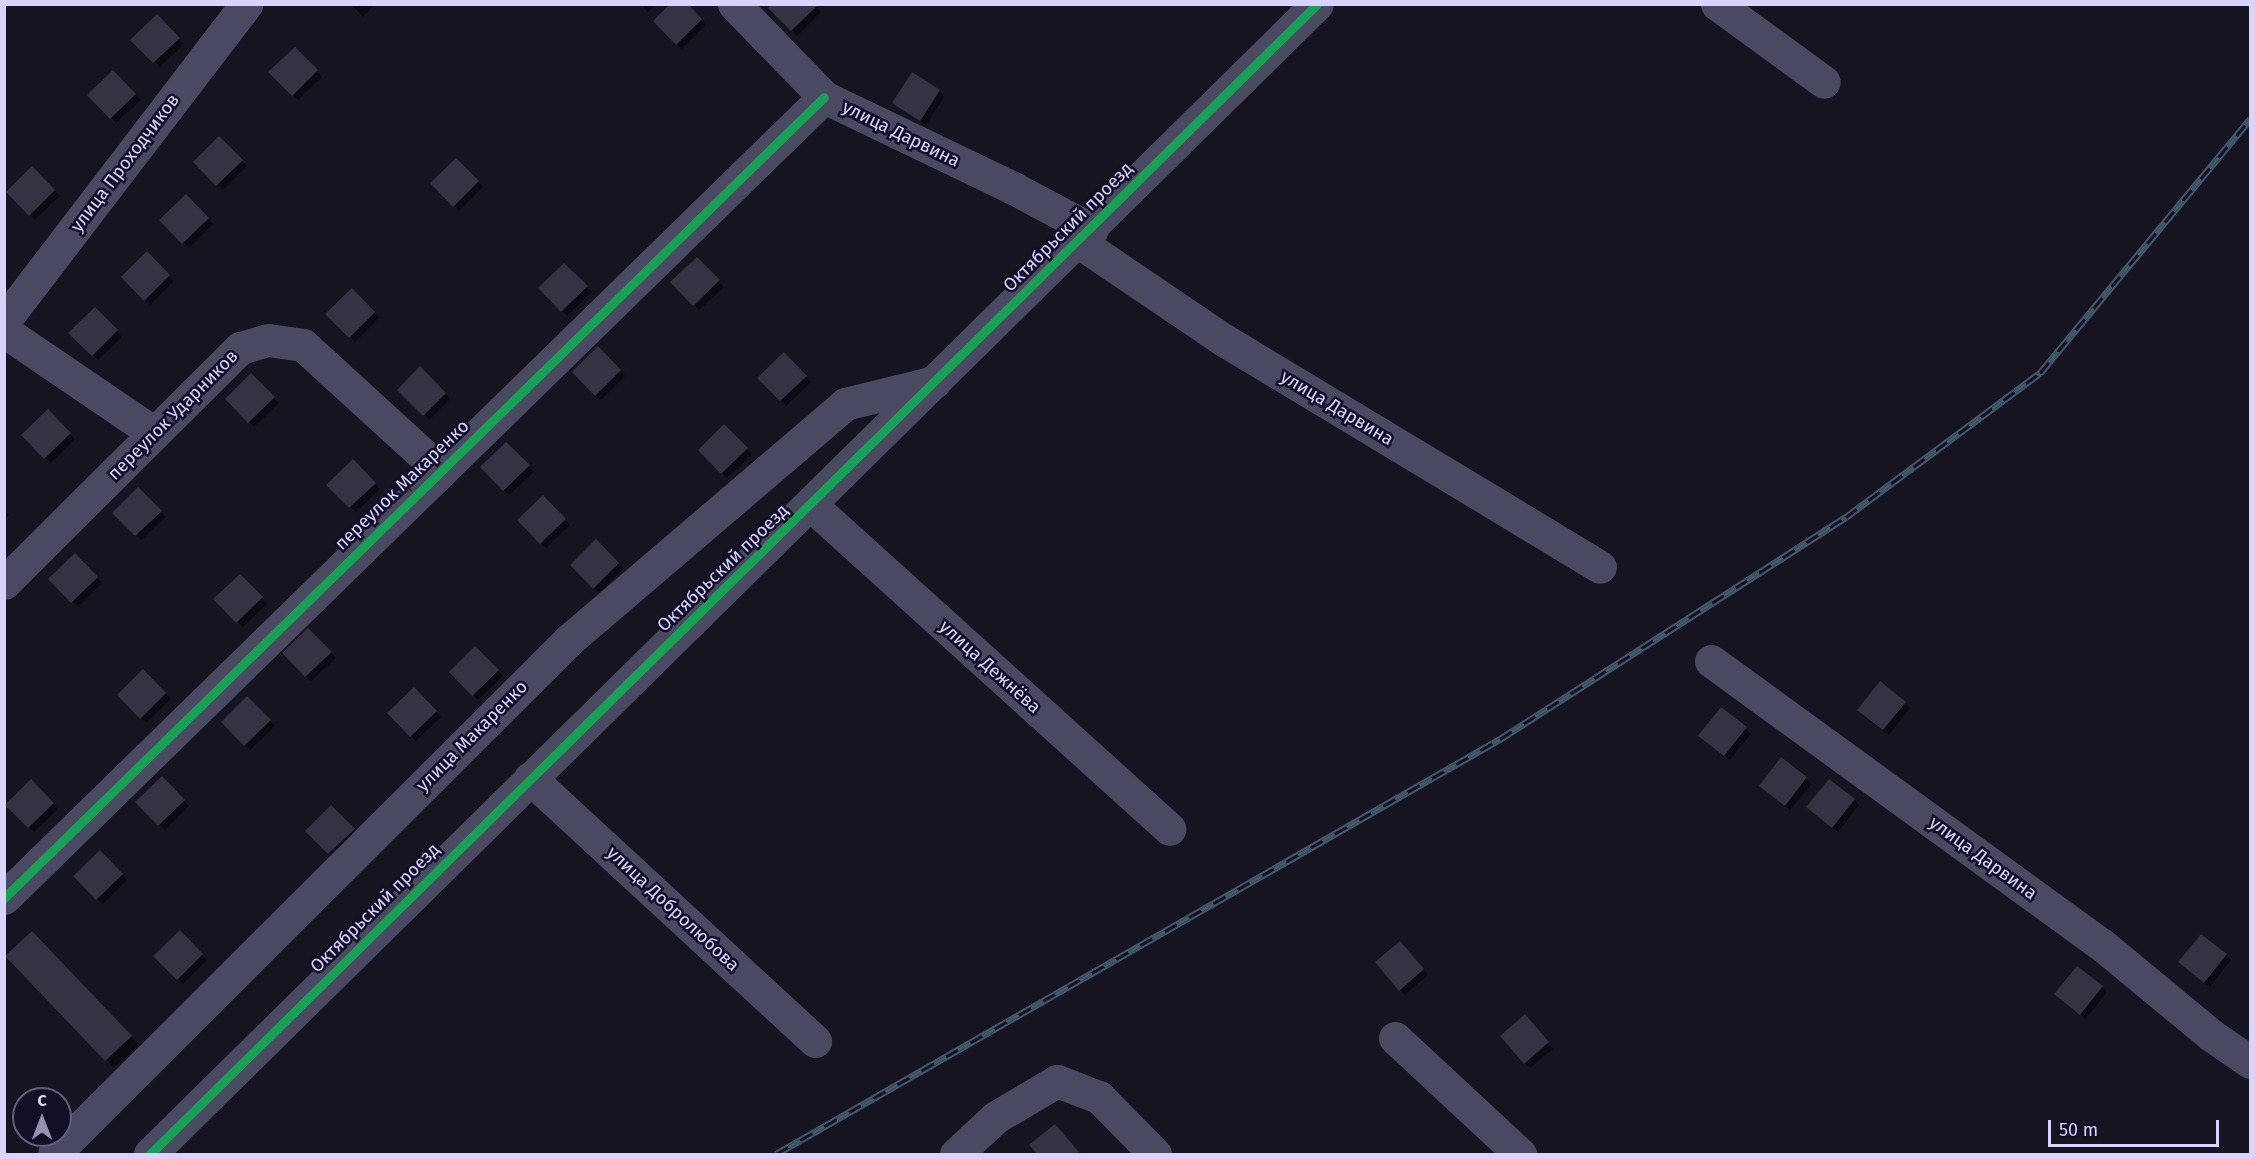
<!DOCTYPE html>
<html>
<head>
<meta charset="utf-8">
<style>
	body { margin:0 }
	#map { position:relative; width:2255px; height:1159px; overflow:hidden; background:#161421; font-family:"Fira Sans",sans-serif }
	div>[style] { position:absolute }
	.shadow>* { inset:0; background:#0007 }
	.building>* { inset:0; background:#343243 }
	.minor>* { height:33px; margin:-16.5px; padding:0 16.5px; transform-origin:16.5px; border-radius:16.5px; background:#4a4962 }
	.rail>* { height:7px; margin-top:-3.5px; transform-origin:0; background:repeating-linear-gradient(90deg,#130f26 0 14px,#43596b 0 28px); box-sizing:border-box; border-block:2px solid #43596b }
	.cycleway>* { height:9px; margin:-4.5px; padding:0 4.5px; transform-origin:4.5px; border-radius:4.5px; background:#1a9f57 }
	span { translate:-50% -50%; white-space:nowrap; text-align:center; line-height:1.15; -webkit-text-stroke:5px #130f26; paint-order:stroke }
	.street-label { font-size:18px; color:#d9d4ff }
	.frame { position:absolute; inset:0; border:6px solid #d9d4ff; pointer-events:none }
	.north { position:absolute; left:12px; top:1087px; width:60px; height:60px; box-sizing:border-box; background:#130f26; border:2px solid #625e7d; border-radius:50%; rotate:0deg; font-size:16px; font-weight:700; line-height:24px; text-align:center; color:#d9d4ff }
	.north::after { content:''; display:block; margin:auto; width:21px; height:27px; background:#9591b1; clip-path:polygon(50% 0,100% 100%,50% 72%,0 100%) }
	.scale { position:absolute; left:2048px; top:1120px; width:171px; height:27px; box-sizing:border-box; border:3px solid #d9d4ff; border-top:0; padding-left:8px; font-size:18px; line-height:21px; white-space:nowrap; color:#d9d4ff; -webkit-text-stroke:4px #130f26; paint-order:stroke }
</style>
</head>
<body>
<div id="map">
	<div class="shadow">
		<i style="clip-path:polygon(351px 4px,375px 4px,363px 17px)"></i>
		<i style="clip-path:polygon(641px 4px,656px 4px,648px 12px)"></i>
		<i style="clip-path:polygon(686px 4px,706px 25px,682px 49px,655px 21px)"></i>
		<i style="clip-path:polygon(814px 4px,821px 12px,797px 36px,770px 8px)"></i>
		<i style="clip-path:polygon(157px 16px,184px 44px,160px 67px,132px 40px)"></i>
		<i style="clip-path:polygon(295px 49px,322px 77px,298px 100px,271px 72px)"></i>
		<i style="clip-path:polygon(113px 72px,141px 100px,116px 123px,89px 95px)"></i>
		<i style="clip-path:polygon(939px 91px,944px 97px,926px 125px,894px 102px)"></i>
		<i style="clip-path:polygon(219px 138px,247px 166px,223px 190px,195px 162px)"></i>
		<i style="clip-path:polygon(456px 160px,483px 187px,459px 211px,432px 183px)"></i>
		<i style="clip-path:polygon(32px 168px,60px 196px,35px 220px,8px 192px)"></i>
		<i style="clip-path:polygon(186px 196px,213px 224px,189px 248px,161px 220px)"></i>
		<i style="clip-path:polygon(147px 253px,174px 281px,150px 305px,123px 277px)"></i>
		<i style="clip-path:polygon(697px 259px,724px 287px,699px 310px,672px 282px)"></i>
		<i style="clip-path:polygon(564px 265px,592px 292px,567px 316px,540px 288px)"></i>
		<i style="clip-path:polygon(352px 291px,379px 318px,355px 342px,327px 314px)"></i>
		<i style="clip-path:polygon(95px 309px,122px 337px,98px 360px,71px 333px)"></i>
		<i style="clip-path:polygon(598px 348px,625px 376px,601px 400px,574px 372px)"></i>
		<i style="clip-path:polygon(784px 354px,811px 382px,786px 406px,759px 378px)"></i>
		<i style="clip-path:polygon(420px 369px,450px 399px,429px 420px,399px 390px)"></i>
		<i style="clip-path:polygon(251px 375px,279px 403px,254px 427px,227px 399px)"></i>
		<i style="clip-path:polygon(48px 411px,75px 439px,51px 463px,23px 435px)"></i>
		<i style="clip-path:polygon(724px 427px,752px 454px,727px 478px,700px 450px)"></i>
		<i style="clip-path:polygon(506px 444px,534px 472px,509px 495px,482px 467px)"></i>
		<i style="clip-path:polygon(353px 461px,380px 489px,356px 512px,328px 485px)"></i>
		<i style="clip-path:polygon(138px 489px,166px 517px,141px 540px,114px 513px)"></i>
		<i style="clip-path:polygon(543px 497px,570px 525px,546px 548px,519px 520px)"></i>
		<i style="clip-path:polygon(4px 510px,9px 515px,4px 520px)"></i>
		<i style="clip-path:polygon(596px 541px,623px 569px,599px 593px,572px 565px)"></i>
		<i style="clip-path:polygon(75px 556px,102px 583px,78px 607px,50px 579px)"></i>
		<i style="clip-path:polygon(240px 576px,267px 604px,243px 627px,215px 599px)"></i>
		<i style="clip-path:polygon(308px 630px,336px 658px,311px 681px,284px 654px)"></i>
		<i style="clip-path:polygon(475px 648px,503px 676px,478px 700px,451px 672px)"></i>
		<i style="clip-path:polygon(143px 671px,171px 699px,146px 723px,119px 695px)"></i>
		<i style="clip-path:polygon(414px 689px,441px 717px,416px 741px,389px 713px)"></i>
		<i style="clip-path:polygon(247px 698px,275px 726px,250px 750px,223px 722px)"></i>
		<i style="clip-path:polygon(1905px 703px,1910px 708px,1889px 735px,1864px 715px)"></i>
		<i style="clip-path:polygon(1746px 729px,1751px 734px,1730px 760px,1705px 741px)"></i>
		<i style="clip-path:polygon(1781px 759px,1812px 784px,1790px 810px,1766px 791px)"></i>
		<i style="clip-path:polygon(162px 778px,189px 806px,165px 830px,137px 802px)"></i>
		<i style="clip-path:polygon(31px 781px,58px 809px,34px 832px,7px 805px)"></i>
		<i style="clip-path:polygon(1854px 800px,1859px 805px,1838px 832px,1813px 813px)"></i>
		<i style="clip-path:polygon(331px 807px,359px 835px,335px 859px,307px 831px)"></i>
		<i style="clip-path:polygon(100px 852px,127px 880px,103px 904px,75px 876px)"></i>
		<i style="clip-path:polygon(180px 932px,207px 960px,183px 984px,156px 956px)"></i>
		<i style="clip-path:polygon(32px 933px,139px 1045px,114px 1068px,7px 956px)"></i>
		<i style="clip-path:polygon(2201px 936px,2231px 960px,2210px 987px,2185px 968px)"></i>
		<i style="clip-path:polygon(1405px 948px,1428px 975px,1405px 995px,1400px 990px)"></i>
		<i style="clip-path:polygon(2102px 987px,2107px 992px,2086px 1019px,2061px 999px)"></i>
		<i style="clip-path:polygon(1530px 1022px,1553px 1049px,1530px 1068px,1525px 1063px)"></i>
		<i style="clip-path:polygon(1060px 1131px,1080px 1154px,1039px 1154px,1031px 1145px)"></i>
	</div>
	<div class="building">
		<i style="clip-path:polygon(670px 4px,688px 4px,702px 19px,676px 45px,653px 21px)"></i>
		<i style="clip-path:polygon(771px 4px,816px 4px,817px 6px,791px 31px,768px 8px)"></i>
		<i style="clip-path:polygon(157px 14px,180px 38px,153px 63px,130px 40px)"></i>
		<i style="clip-path:polygon(295px 47px,318px 70px,292px 96px,268px 72px)"></i>
		<i style="clip-path:polygon(113px 70px,136px 94px,110px 119px,87px 95px)"></i>
		<i style="clip-path:polygon(912px 72px,940px 90px,920px 121px,892px 103px)"></i>
		<i style="clip-path:polygon(219px 136px,243px 160px,216px 186px,193px 162px)"></i>
		<i style="clip-path:polygon(456px 158px,479px 181px,453px 207px,430px 183px)"></i>
		<i style="clip-path:polygon(32px 166px,55px 190px,29px 216px,6px 192px)"></i>
		<i style="clip-path:polygon(186px 194px,209px 218px,182px 244px,159px 220px)"></i>
		<i style="clip-path:polygon(147px 251px,170px 275px,144px 301px,121px 277px)"></i>
		<i style="clip-path:polygon(697px 257px,720px 280px,693px 306px,670px 282px)"></i>
		<i style="clip-path:polygon(564px 263px,588px 286px,561px 312px,538px 288px)"></i>
		<i style="clip-path:polygon(352px 288px,375px 312px,349px 338px,325px 314px)"></i>
		<i style="clip-path:polygon(95px 307px,118px 330px,92px 356px,68px 333px)"></i>
		<i style="clip-path:polygon(598px 346px,621px 370px,595px 396px,572px 372px)"></i>
		<i style="clip-path:polygon(784px 352px,807px 376px,780px 401px,757px 378px)"></i>
		<i style="clip-path:polygon(420px 366px,446px 393px,423px 416px,397px 390px)"></i>
		<i style="clip-path:polygon(251px 373px,275px 397px,248px 423px,225px 399px)"></i>
		<i style="clip-path:polygon(48px 409px,71px 433px,44px 459px,21px 435px)"></i>
		<i style="clip-path:polygon(724px 424px,748px 448px,721px 474px,698px 450px)"></i>
		<i style="clip-path:polygon(506px 442px,530px 465px,503px 491px,480px 467px)"></i>
		<i style="clip-path:polygon(353px 459px,376px 483px,349px 508px,326px 485px)"></i>
		<i style="clip-path:polygon(138px 487px,162px 511px,135px 536px,112px 513px)"></i>
		<i style="clip-path:polygon(543px 495px,566px 519px,540px 544px,517px 520px)"></i>
		<i style="clip-path:polygon(596px 539px,619px 563px,593px 589px,570px 565px)"></i>
		<i style="clip-path:polygon(75px 553px,98px 577px,71px 603px,48px 579px)"></i>
		<i style="clip-path:polygon(240px 574px,263px 597px,236px 623px,213px 599px)"></i>
		<i style="clip-path:polygon(308px 628px,332px 652px,305px 677px,282px 653px)"></i>
		<i style="clip-path:polygon(475px 646px,499px 670px,472px 696px,449px 672px)"></i>
		<i style="clip-path:polygon(143px 669px,166px 693px,140px 719px,117px 695px)"></i>
		<i style="clip-path:polygon(1880px 681px,1906px 702px,1883px 730px,1857px 710px)"></i>
		<i style="clip-path:polygon(414px 687px,437px 711px,410px 737px,387px 713px)"></i>
		<i style="clip-path:polygon(247px 696px,271px 720px,244px 746px,221px 722px)"></i>
		<i style="clip-path:polygon(1721px 707px,1747px 727px,1724px 756px,1698px 736px)"></i>
		<i style="clip-path:polygon(1781px 757px,1807px 777px,1785px 806px,1759px 786px)"></i>
		<i style="clip-path:polygon(162px 776px,185px 800px,158px 826px,135px 802px)"></i>
		<i style="clip-path:polygon(31px 779px,54px 803px,28px 828px,5px 805px)"></i>
		<i style="clip-path:polygon(1829px 779px,1855px 799px,1832px 828px,1806px 807px)"></i>
		<i style="clip-path:polygon(331px 805px,355px 829px,328px 854px,305px 831px)"></i>
		<i style="clip-path:polygon(100px 850px,123px 874px,96px 900px,73px 876px)"></i>
		<i style="clip-path:polygon(180px 930px,203px 954px,177px 980px,153px 956px)"></i>
		<i style="clip-path:polygon(32px 931px,132px 1036px,105px 1061px,5px 956px)"></i>
		<i style="clip-path:polygon(2201px 934px,2227px 954px,2204px 983px,2178px 962px)"></i>
		<i style="clip-path:polygon(1400px 941px,1424px 969px,1399px 991px,1375px 962px)"></i>
		<i style="clip-path:polygon(2077px 966px,2103px 986px,2080px 1015px,2054px 994px)"></i>
		<i style="clip-path:polygon(1525px 1014px,1549px 1042px,1524px 1064px,1500px 1036px)"></i>
		<i style="clip-path:polygon(1055px 1124px,1079px 1152px,1075px 1154px,1037px 1154px,1029px 1145px)"></i>
	</div>
	<div class="minor">
		<i style="left:734px;top:4px;width:129px;rotate:45.9deg"></i>
		<i style="left:824px;top:97px;width:212px;rotate:25.7deg"></i>
		<i style="left:1015px;top:189px;width:87px;rotate:28deg"></i>
		<i style="left:1717px;top:4px;width:132px;rotate:36.1deg"></i>
		<i style="left:1079px;top:242px;width:175px;rotate:34.1deg"></i>
		<i style="left:1224px;top:340px;width:439px;rotate:31.1deg"></i>
		<i style="left:4px;top:321px;width:399px;rotate:-52.6deg"></i>
		<i style="left:4px;top:331px;width:181px;rotate:34.2deg"></i>
		<i style="left:811px;top:505px;width:483px;rotate:42.1deg"></i>
		<i style="left:4px;top:583px;width:333px;rotate:-44.9deg"></i>
		<i style="left:240px;top:348px;width:29px;rotate:-16deg"></i>
		<i style="left:268px;top:340px;width:35px;rotate:8deg"></i>
		<i style="left:303px;top:345px;width:187px;rotate:42.4deg"></i>
		<i style="left:1711px;top:661px;width:482px;rotate:36deg"></i>
		<i style="left:2101px;top:944px;width:143px;rotate:39.6deg"></i>
		<i style="left:2211px;top:1035px;width:47px;rotate:34.7deg"></i>
		<i style="left:530px;top:778px;width:388px;rotate:42.7deg"></i>
		<i style="left:4px;top:898px;width:1146px;rotate:-44.33deg"></i>
		<i style="left:1395px;top:1038px;width:171px;rotate:42.9deg"></i>
		<i style="left:54px;top:1154px;width:728px;rotate:-44.94deg"></i>
		<i style="left:569px;top:640px;width:363px;rotate:-40.5deg"></i>
		<i style="left:845px;top:404px;width:92px;rotate:-13.9deg"></i>
		<i style="left:150px;top:1154px;width:1638px;rotate:-44.58deg"></i>
		<i style="left:956px;top:1154px;width:54px;rotate:-42.8deg"></i>
		<i style="left:996px;top:1117px;width:71px;rotate:-30.5deg"></i>
		<i style="left:1057px;top:1081px;width:45px;rotate:20.9deg"></i>
		<i style="left:1099px;top:1097px;width:80px;rotate:45.5deg"></i>
	</div>
	<div class="rail">
		<i style="left:776px;top:1154px;width:835px;rotate:-29.82deg"></i>
		<i style="left:1500px;top:739px;width:411px;rotate:-32.7deg"></i>
		<i style="left:1846px;top:517px;width:242px;rotate:-36.6deg"></i>
		<i style="left:2040px;top:373px;width:330px;rotate:-50.4deg"></i>
	</div>
	<div class="cycleway">
		<i style="left:4px;top:898px;width:1146px;rotate:-44.33deg"></i>
		<i style="left:150px;top:1154px;width:1638px;rotate:-44.58deg"></i>
	</div>
	<div class="street-label">
		<span style="left:901px;top:134px;rotate:26deg">улица Дарвина</span>
		<span style="left:125px;top:163px;rotate:-53deg">улица Проходчиков</span>
		<span style="left:1068px;top:227px;rotate:-45deg">Октябрьский проезд</span>
		<span style="left:1337px;top:408px;rotate:31deg">улица Дарвина</span>
		<span style="left:173px;top:415px;rotate:-45deg">переулок Ударников</span>
		<span style="left:402px;top:485px;rotate:-44deg">переулок Макаренко</span>
		<span style="left:723px;top:568px;rotate:-44deg">Октябрьский проезд</span>
		<span style="left:990px;top:667px;rotate:42deg">улица Дежнёва</span>
		<span style="left:472px;top:736px;rotate:-45deg">улица Макаренко</span>
		<span style="left:1983px;top:858px;rotate:36deg">улица Дарвина</span>
		<span style="left:375px;top:908px;rotate:-45deg">Октябрьский проезд</span>
		<span style="left:673px;top:909px;rotate:43deg">улица Добролюбова</span>
	</div>
	<div class="frame"></div>
	<div class="north">С</div>
	<div class="scale">50 m</div>
</div>
</body>
</html>
